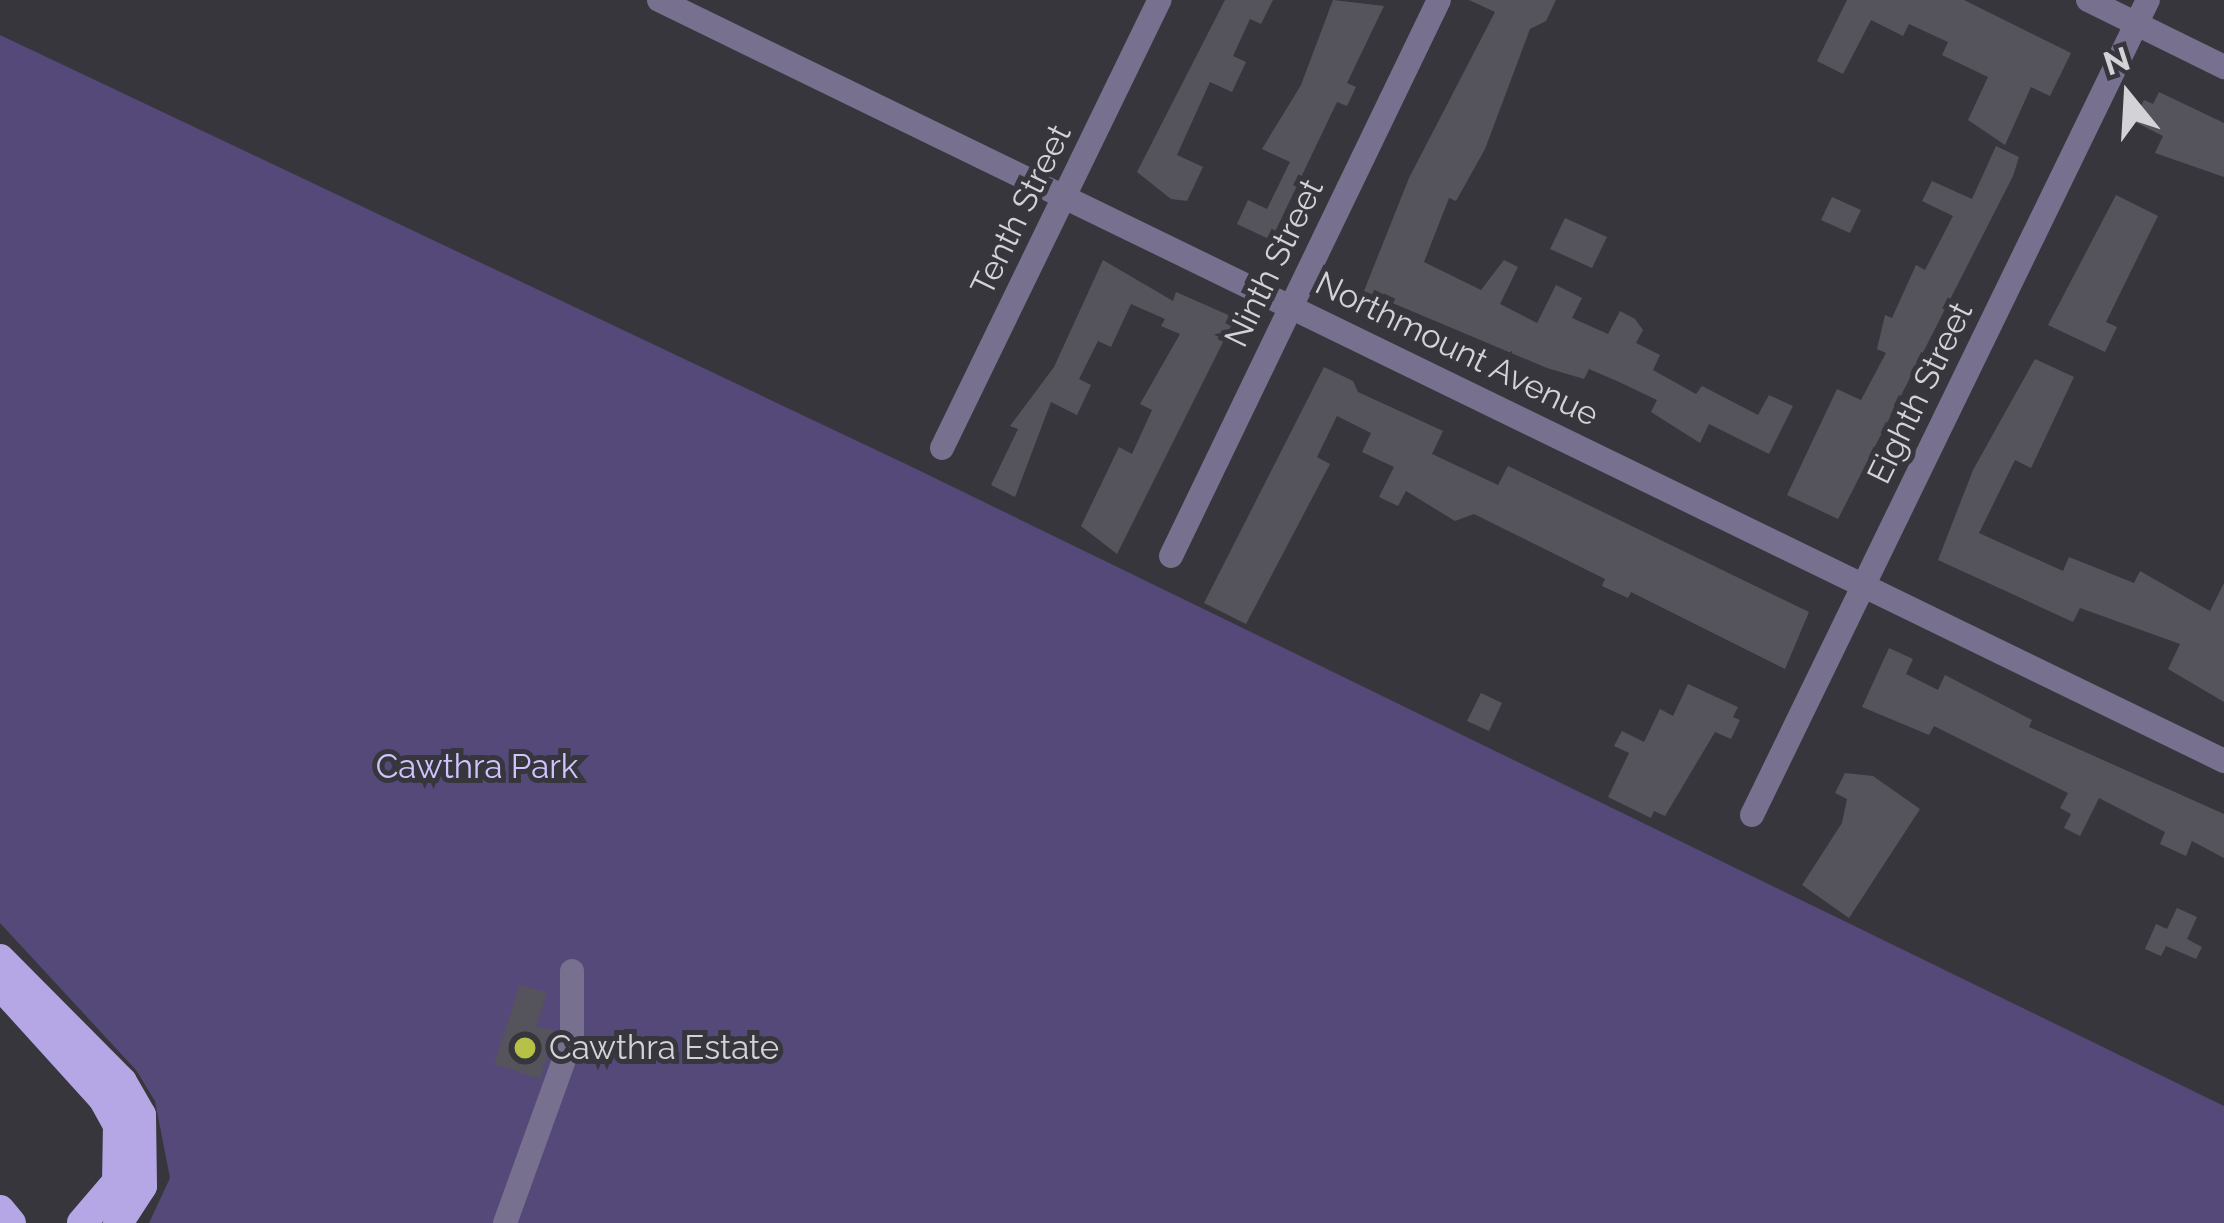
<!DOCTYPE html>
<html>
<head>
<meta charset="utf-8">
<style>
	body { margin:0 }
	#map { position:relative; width:2224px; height:1223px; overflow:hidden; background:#37363d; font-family:Raleway,sans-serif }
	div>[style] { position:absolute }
	.green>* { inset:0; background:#544978 }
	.building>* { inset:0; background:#55545c }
	.minor>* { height:24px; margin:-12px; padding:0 12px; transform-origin:12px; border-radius:12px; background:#77708f }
	.major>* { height:30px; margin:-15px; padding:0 15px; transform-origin:15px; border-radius:15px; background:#b5a7e6 }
	.dots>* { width:33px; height:33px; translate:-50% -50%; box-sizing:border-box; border:6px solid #37363d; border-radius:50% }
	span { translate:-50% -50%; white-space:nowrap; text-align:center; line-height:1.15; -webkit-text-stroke:10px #37363d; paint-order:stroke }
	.street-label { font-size:33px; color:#d3d2d7 }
	.park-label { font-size:33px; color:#d0c4ff }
	.poi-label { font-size:33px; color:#d3d2d7 }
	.left { translate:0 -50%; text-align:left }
	.north { position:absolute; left:2068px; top:36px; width:120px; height:120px; -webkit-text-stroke:9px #37363d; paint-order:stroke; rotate:342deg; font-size:33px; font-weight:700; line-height:48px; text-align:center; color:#d3d2d7 }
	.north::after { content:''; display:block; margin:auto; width:42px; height:54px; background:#d3d2d7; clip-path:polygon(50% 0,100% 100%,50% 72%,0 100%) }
</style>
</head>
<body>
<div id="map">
	<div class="green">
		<i style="clip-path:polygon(0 35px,910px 466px,2224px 1106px,2224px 1223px,149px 1223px,170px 1178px,155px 1101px,136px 1070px,0 923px)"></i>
	</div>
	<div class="building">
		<i style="clip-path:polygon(1225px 0,1273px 0,1261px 24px,1250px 19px,1233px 56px,1246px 62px,1232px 92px,1210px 82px,1177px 155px,1203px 167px,1187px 201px,1171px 199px,1137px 172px)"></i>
		<i style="clip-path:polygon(1333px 0,1384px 6px,1347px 83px,1356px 87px,1347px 106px,1337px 102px,1271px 240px,1237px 224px,1248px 200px,1267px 209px,1290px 162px,1262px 149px,1301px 85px)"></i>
		<i style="clip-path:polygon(1469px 0,1556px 0,1546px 21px,1530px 29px,1485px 149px,1456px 201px,1449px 198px,1424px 262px,1481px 290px,1504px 260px,1518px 267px,1500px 304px,1537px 323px,1556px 285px,1582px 298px,1572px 318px,1608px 334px,1620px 311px,1635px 319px,1643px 330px,1636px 343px,1660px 355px,1653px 370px,1696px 394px,1702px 386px,1758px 415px,1769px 395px,1793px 406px,1769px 454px,1709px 424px,1700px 443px,1651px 412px,1657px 400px,1617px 381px,1589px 369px,1584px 379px,1547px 368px,1364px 291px,1409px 178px,1495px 12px)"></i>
		<i style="clip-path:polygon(1847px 0,1964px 0,2071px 53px,2050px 96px,2031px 87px,2005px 145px,1968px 120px,1988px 77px,1942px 55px,1948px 42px,1909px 24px,1903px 36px,1871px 20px,1843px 74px,1817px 61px)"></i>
		<i style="clip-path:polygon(2159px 92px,2224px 123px,2224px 177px,2155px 153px,2163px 136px,2133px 121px,2144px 100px,2153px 104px)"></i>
		<i style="clip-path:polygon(1996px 146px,2019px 157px,2013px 176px,1838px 519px,1787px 495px,1837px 389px,1861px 400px,1886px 353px,1877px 349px,1885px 315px,1892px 318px,1916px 265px,1925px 270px,1953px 216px,1922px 201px,1932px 181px,1972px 199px)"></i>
		<i style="clip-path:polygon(2116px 195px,2158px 216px,2106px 322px,2117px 327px,2105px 352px,2048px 325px)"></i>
		<i style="clip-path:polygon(1832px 197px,1861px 210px,1850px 233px,1821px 220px)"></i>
		<i style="clip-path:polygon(1565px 218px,1607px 237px,1592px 268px,1550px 249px)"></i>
		<i style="clip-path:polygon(1103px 260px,1173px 301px,1176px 292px,1235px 318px,1117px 554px,1081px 526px,1119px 447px,1132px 454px,1152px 410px,1140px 404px,1180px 334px,1161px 326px,1165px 319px,1131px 304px,1111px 347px,1098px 341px,1079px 379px,1091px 385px,1077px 415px,1051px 402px,1015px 497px,991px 485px,1018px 429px,1010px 426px,1054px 367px)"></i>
		<i style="clip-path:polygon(2035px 359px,2074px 377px,2031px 468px,2015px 460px,1979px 533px,2063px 571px,2069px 557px,2134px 583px,2140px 571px,2210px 611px,2224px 583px,2224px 702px,2168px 669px,2180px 644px,2080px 608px,2073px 622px,1938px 560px,1973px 470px)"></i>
		<i style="clip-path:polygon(1324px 367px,1353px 381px,1358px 392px,1443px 431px,1432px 454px,1498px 485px,1508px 466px,1809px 612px,1785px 669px,1631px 592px,1628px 598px,1602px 586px,1605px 579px,1474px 514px,1455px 521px,1406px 491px,1398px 506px,1379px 497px,1394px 467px,1362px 452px,1371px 433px,1337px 416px,1317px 457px,1330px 464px,1246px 624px,1204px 603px)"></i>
		<i style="clip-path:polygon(1889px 648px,1913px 659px,1906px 674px,1938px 690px,1945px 675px,2032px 720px,2029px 727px,2224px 814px,2224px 858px,2192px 841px,2186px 856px,2160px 844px,2165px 832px,2099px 798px,2080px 836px,2064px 828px,2071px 814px,2060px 808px,2068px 793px,1934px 726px,1929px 735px,1862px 707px)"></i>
		<i style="clip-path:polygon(1688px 684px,1738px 707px,1733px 717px,1740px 720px,1731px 739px,1715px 732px,1665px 816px,1654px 811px,1651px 818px,1608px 797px,1629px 753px,1614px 746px,1622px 731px,1644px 742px,1660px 709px,1673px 716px)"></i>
		<i style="clip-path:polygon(1481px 693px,1502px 703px,1489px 731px,1467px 721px)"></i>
		<i style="clip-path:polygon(1845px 773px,1873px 776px,1920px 809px,1849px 918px,1802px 885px,1842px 823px,1847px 799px,1835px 793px)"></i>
		<i style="clip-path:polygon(2177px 908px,2197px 917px,2187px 939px,2202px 947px,2196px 959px,2166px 946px,2161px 956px,2145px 949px,2156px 924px,2167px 929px)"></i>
		<i style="clip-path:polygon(520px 985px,547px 993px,536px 1026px,555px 1031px,540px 1079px,494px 1064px)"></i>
	</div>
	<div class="minor">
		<i style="left:659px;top:0;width:1740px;rotate:25.93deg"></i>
		<i style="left:2088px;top:0;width:152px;rotate:26.2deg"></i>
		<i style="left:942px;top:448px;width:498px;rotate:-64.1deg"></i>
		<i style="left:1171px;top:556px;width:617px;rotate:-64.27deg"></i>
		<i style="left:1752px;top:815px;width:906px;rotate:-64.09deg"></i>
		<i style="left:505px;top:1223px;width:197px;rotate:-70.1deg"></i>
		<i style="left:572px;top:1038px;width:67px;rotate:-90deg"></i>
	</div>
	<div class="major">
		<i style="left:0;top:959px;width:173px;rotate:45.2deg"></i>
		<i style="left:122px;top:1082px;width:38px;rotate:60deg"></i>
		<i style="left:141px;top:1115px;width:71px;rotate:89.2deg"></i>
		<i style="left:142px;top:1186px;width:44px;rotate:123deg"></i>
		<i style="left:4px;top:989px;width:147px;rotate:47.8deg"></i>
		<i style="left:103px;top:1098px;width:31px;rotate:61deg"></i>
		<i style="left:118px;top:1125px;width:57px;rotate:91deg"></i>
		<i style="left:117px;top:1182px;width:54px;rotate:130.5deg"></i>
		<i style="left:0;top:1210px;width:17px;rotate:50deg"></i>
	</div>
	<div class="dots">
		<i style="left:525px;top:1048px;background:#b6c148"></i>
	</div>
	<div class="street-label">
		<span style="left:1021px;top:210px;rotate:-64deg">Tenth Street</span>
		<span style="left:1274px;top:263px;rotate:-64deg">Ninth Street</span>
		<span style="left:1457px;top:349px;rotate:26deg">Northmount Avenue</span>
		<span style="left:1920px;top:393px;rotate:-64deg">Eighth Street</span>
	</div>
	<div class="park-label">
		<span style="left:477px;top:767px">Cawthra Park</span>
	</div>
	<div class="poi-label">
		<span class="left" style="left:549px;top:1048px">Cawthra Estate</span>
	</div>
	<div class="north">N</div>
</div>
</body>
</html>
